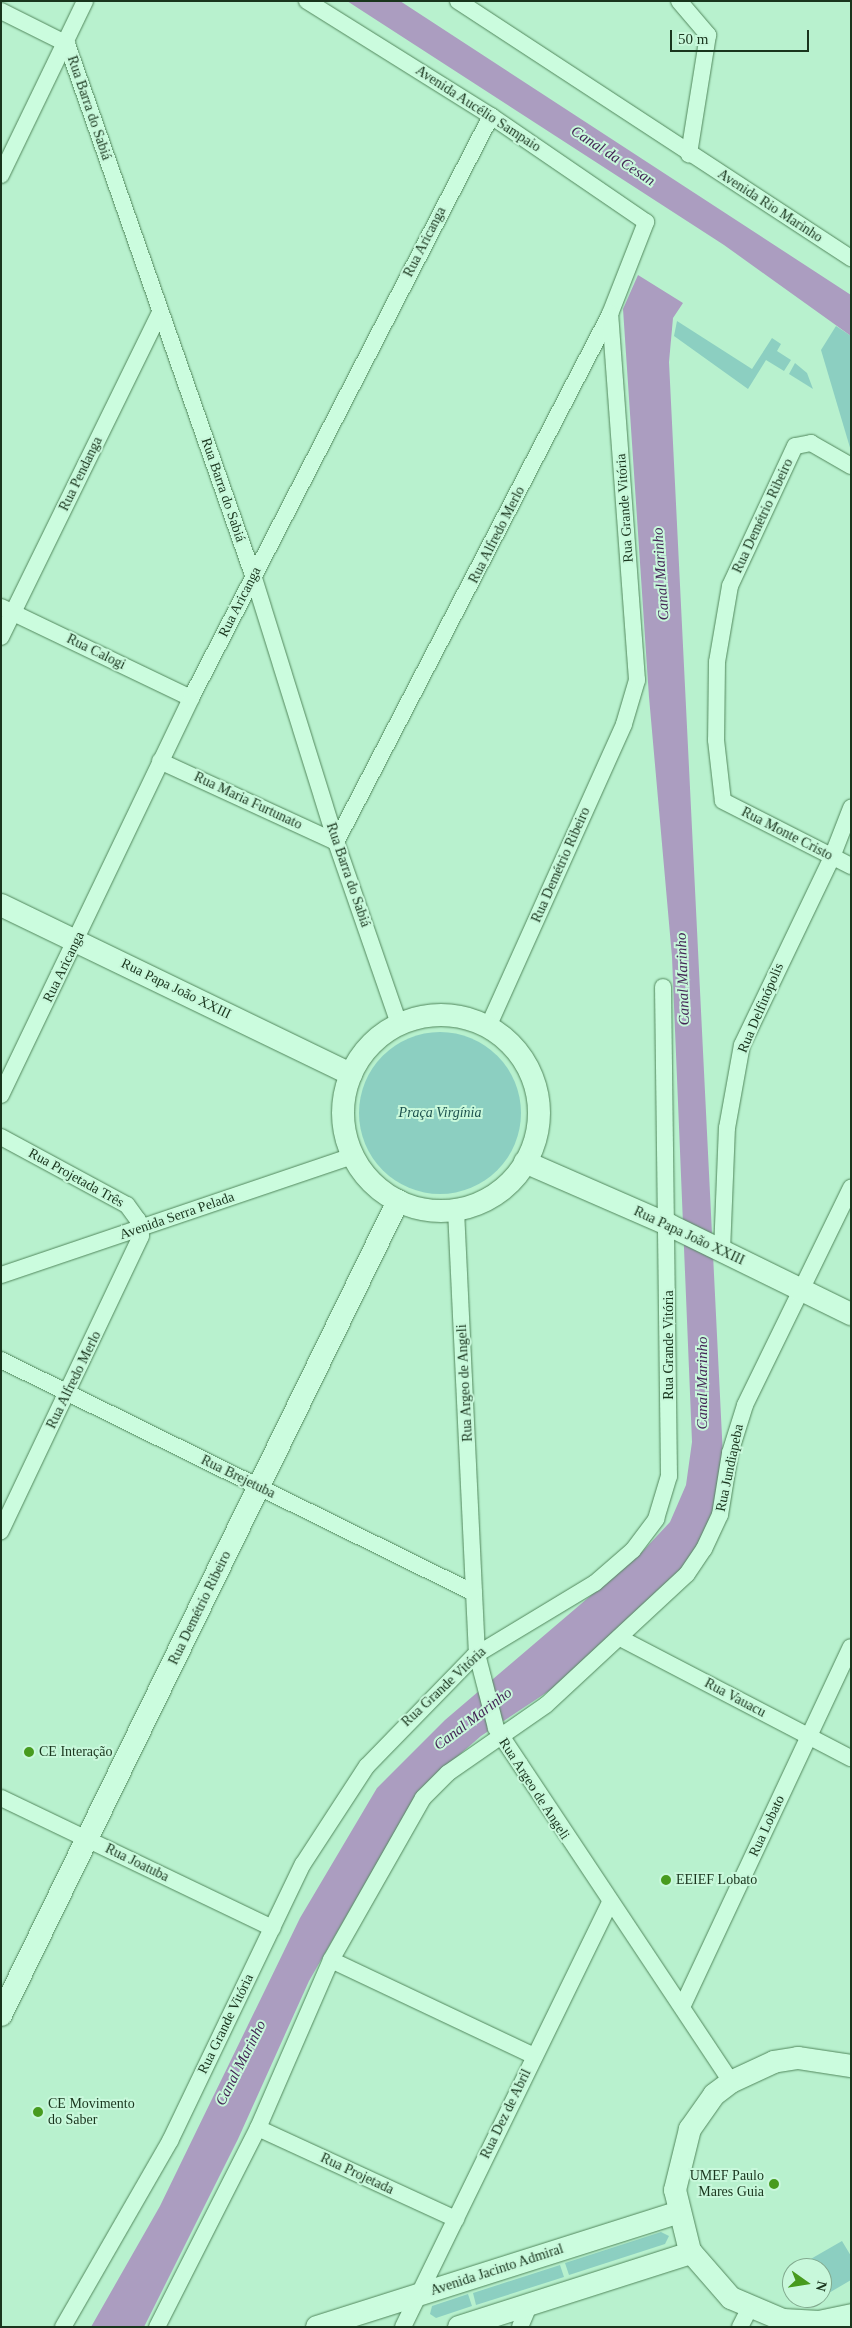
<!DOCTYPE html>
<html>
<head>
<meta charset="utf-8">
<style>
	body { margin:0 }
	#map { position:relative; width:852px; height:2328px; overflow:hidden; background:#b8f1ce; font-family:Georgia,serif }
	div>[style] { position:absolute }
	.green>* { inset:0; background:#8ccfc1 }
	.round { border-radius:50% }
	.water>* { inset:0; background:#ab9dc0 }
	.roads { filter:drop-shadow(0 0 1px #52885d) drop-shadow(0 0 1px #52885d) }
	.street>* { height:16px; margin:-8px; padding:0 8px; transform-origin:8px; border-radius:8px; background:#cbfcde }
	.secondary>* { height:22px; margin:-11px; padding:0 11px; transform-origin:11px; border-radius:11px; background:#cbfcde }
	.secondary>.ring { margin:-11px; padding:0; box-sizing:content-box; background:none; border:22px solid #cbfcde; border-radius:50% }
	.dots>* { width:14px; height:14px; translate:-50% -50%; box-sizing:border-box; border:2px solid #c8f8db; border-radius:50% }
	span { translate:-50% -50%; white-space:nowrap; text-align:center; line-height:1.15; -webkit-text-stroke:4px #c8f8db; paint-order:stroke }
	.street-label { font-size:14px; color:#19351d }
	.park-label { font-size:14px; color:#1e534f; font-style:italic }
	.poi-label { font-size:14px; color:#19351d }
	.left { translate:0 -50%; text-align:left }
	.right { translate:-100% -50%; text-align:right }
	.water-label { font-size:15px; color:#442656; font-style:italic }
	.frame { position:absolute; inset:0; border:2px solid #19351d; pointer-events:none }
	.north { position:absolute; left:782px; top:2258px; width:50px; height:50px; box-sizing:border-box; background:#c8f8db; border:1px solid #82aa8f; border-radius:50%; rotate:103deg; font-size:14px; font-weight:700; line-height:20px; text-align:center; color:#19351d }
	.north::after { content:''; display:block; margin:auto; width:18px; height:22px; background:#479b1e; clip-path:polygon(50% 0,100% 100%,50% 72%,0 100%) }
	.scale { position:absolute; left:670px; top:30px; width:139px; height:22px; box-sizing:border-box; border:2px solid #19351d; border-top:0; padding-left:6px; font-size:15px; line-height:18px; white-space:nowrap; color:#19351d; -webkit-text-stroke:4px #c8f8db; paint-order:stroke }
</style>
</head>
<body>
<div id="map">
	<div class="green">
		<i style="clip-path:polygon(677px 321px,752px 369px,772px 338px,781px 344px,777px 351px,791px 360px,784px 371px,766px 360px,748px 389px,674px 336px)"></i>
		<i style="clip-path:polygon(836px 326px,851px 336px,851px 451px,821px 350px)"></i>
		<i style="clip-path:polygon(795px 363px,807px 373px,813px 389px,789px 374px)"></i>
		<i class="round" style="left:359px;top:1032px;width:162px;height:162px"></i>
		<i style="clip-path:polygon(661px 2232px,669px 2236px,665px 2244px,569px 2275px,565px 2263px)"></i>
		<i style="clip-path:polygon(842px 2241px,851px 2256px,851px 2280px,822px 2297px,822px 2268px,795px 2268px)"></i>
		<i style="clip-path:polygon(560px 2265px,564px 2277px,476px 2305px,473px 2293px)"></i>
		<i style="clip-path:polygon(468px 2294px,472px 2306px,436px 2318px,430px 2314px,432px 2306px)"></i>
	</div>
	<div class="water">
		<i style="clip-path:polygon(347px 1px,400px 1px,851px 295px,851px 336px,724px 245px)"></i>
		<i style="clip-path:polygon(638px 275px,683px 303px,673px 318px,669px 362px,723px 1457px,711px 1523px,693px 1558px,567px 1679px,481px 1736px,419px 1790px,309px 1981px,238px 2139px,144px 2327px,91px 2327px,160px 2206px,300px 1918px,377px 1788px,445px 1720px,643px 1551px,670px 1522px,686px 1485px,692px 1442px,672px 957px,649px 697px,623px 309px)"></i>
	</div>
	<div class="roads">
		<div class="street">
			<i style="left:458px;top:1px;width:470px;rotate:33.2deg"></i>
			<i style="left:679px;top:1px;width:45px;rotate:49.5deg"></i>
			<i style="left:708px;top:35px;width:121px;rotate:99.1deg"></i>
			<i style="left:1px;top:11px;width:74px;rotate:26.6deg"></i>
			<i style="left:67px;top:44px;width:563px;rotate:70.7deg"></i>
			<i style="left:253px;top:575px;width:280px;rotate:72.7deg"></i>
			<i style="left:336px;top:842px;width:193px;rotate:70.9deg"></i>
			<i style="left:1px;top:175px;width:193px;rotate:-64.2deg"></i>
			<i style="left:851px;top:466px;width:46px;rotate:-150.1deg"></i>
			<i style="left:811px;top:443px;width:16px;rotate:169deg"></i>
			<i style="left:795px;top:446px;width:154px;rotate:114.9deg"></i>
			<i style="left:730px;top:586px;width:77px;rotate:99.7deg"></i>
			<i style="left:717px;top:662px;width:78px;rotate:90.7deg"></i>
			<i style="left:716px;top:740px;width:61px;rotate:83.5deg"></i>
			<i style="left:723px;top:801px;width:144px;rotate:26.9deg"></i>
			<i style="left:1px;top:607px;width:211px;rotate:25.6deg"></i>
			<i style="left:1px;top:637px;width:362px;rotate:-63.9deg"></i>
			<i style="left:160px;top:761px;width:194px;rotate:24.7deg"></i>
			<i style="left:336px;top:842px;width:595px;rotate:-62.57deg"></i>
			<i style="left:610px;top:314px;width:99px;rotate:-68.6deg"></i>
			<i style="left:646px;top:222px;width:188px;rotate:-145.6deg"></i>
			<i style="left:491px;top:116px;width:217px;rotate:-148deg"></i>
			<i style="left:488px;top:1027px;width:332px;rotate:-65.8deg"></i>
			<i style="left:624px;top:724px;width:46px;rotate:-73.5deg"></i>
			<i style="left:637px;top:680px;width:367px;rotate:-94.2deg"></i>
			<i style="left:1px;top:1095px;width:440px;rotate:-64.4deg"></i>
			<i style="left:191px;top:698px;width:655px;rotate:-62.73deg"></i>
			<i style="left:1px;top:1137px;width:143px;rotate:28.4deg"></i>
			<i style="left:127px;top:1205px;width:19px;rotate:54deg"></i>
			<i style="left:138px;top:1220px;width:16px;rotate:79deg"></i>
			<i style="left:141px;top:1236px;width:327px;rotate:115.4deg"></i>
			<i style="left:456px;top:1210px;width:444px;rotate:87.3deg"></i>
			<i style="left:477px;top:1654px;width:76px;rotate:75.6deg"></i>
			<i style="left:496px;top:1728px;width:425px;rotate:56.4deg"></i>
			<i style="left:722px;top:1251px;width:123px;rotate:-87.7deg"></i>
			<i style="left:727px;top:1128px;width:84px;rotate:-79.8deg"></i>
			<i style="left:742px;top:1045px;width:208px;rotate:-64.4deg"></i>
			<i style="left:832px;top:857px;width:53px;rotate:-68.8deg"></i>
			<i style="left:1px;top:1275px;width:372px;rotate:-18.7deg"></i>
			<i style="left:1px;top:1360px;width:527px;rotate:26.22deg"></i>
			<i style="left:620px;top:1638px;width:260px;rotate:27.5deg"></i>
			<i style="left:1px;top:1798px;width:301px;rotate:25.6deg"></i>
			<i style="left:331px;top:1960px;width:225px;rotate:25.3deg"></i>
			<i style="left:683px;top:2005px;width:395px;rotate:-64.9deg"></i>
			<i style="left:258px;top:2128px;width:218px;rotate:24.7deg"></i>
			<i style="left:63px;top:2327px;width:215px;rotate:-60.1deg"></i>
			<i style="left:170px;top:2141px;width:307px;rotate:-64.4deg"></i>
			<i style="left:303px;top:1864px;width:117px;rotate:-56.9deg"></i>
			<i style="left:367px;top:1766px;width:153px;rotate:-45.8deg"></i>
			<i style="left:474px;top:1656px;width:141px;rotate:-31.1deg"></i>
			<i style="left:595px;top:1583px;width:50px;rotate:-41deg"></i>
			<i style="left:633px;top:1550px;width:39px;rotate:-53deg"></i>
			<i style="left:656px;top:1519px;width:45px;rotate:-73.2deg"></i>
			<i style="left:669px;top:1476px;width:489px;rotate:-90.7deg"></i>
			<i style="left:157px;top:2327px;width:223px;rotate:-63.1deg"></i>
			<i style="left:258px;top:2128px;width:183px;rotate:-66.5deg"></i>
			<i style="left:331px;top:1960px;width:186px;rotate:-60.4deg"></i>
			<i style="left:423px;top:1798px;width:35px;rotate:-45deg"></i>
			<i style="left:448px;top:1773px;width:119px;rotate:-34.8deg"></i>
			<i style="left:546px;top:1705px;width:192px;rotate:-42.9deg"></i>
			<i style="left:687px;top:1574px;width:30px;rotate:-56deg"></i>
			<i style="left:704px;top:1549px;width:38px;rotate:-65deg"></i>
			<i style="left:720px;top:1515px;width:63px;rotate:-80.8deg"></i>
			<i style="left:730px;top:1453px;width:50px;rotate:-72.6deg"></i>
			<i style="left:745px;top:1405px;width:242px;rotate:-64deg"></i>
			<i style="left:403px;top:2327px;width:473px;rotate:-64deg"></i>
			<i style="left:520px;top:2327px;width:25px;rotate:-67deg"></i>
			<i style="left:740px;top:2327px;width:20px;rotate:-63deg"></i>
		</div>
		<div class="secondary">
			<i style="left:1px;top:905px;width:389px;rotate:25.8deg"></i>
			<i class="ring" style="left:343px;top:1015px;width:174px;height:174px"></i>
			<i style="left:525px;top:1162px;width:157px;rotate:23.6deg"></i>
			<i style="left:669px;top:1225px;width:203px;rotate:26.1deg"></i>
			<i style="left:1px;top:2015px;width:906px;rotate:-64deg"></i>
			<i style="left:851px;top:2066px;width:54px;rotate:-171.4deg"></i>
			<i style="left:798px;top:2058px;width:24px;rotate:171deg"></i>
			<i style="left:774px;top:2062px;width:47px;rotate:155.1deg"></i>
			<i style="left:731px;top:2082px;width:21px;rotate:143deg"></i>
			<i style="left:714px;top:2095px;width:42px;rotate:125.2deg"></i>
			<i style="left:690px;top:2129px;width:63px;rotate:103.8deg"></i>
			<i style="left:675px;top:2190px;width:63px;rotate:76.2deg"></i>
			<i style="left:690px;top:2251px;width:62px;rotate:48.9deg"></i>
			<i style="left:731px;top:2298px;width:56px;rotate:22.9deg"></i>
			<i style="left:783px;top:2320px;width:36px;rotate:3deg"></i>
			<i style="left:819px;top:2322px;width:33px;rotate:-12deg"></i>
			<i style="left:317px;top:2327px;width:378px;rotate:-17.6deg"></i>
			<i style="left:459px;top:2327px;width:244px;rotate:-17.7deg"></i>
		</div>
	</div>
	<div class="dots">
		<i style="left:29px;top:1752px;background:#479b1e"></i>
		<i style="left:666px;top:1880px;background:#479b1e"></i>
		<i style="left:38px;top:2112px;background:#479b1e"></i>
		<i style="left:774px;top:2184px;background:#479b1e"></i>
	</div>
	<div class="street-label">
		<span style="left:89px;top:108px;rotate:71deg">Rua Barra do Sabiá</span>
		<span style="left:478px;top:109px;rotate:33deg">Avenida Aucélio Sampaio</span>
		<span style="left:770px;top:206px;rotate:33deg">Avenida Rio Marinho</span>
		<span style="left:425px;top:242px;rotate:-63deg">Rua Aricanga</span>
		<span style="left:81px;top:474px;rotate:-64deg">Rua Pendanga</span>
		<span style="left:223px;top:490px;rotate:71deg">Rua Barra do Sabiá</span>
		<span style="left:625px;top:508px;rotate:-94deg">Rua Grande Vitória</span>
		<span style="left:763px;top:516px;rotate:-65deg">Rua Demétrio Ribeiro</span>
		<span style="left:497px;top:535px;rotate:-63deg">Rua Alfredo Merlo</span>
		<span style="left:240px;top:602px;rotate:-63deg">Rua Aricanga</span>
		<span style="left:96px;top:652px;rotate:26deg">Rua Calogi</span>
		<span style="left:248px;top:801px;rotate:25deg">Rua Maria Furtunato</span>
		<span style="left:787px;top:834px;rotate:27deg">Rua Monte Cristo</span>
		<span style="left:561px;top:865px;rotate:-66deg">Rua Demétrio Ribeiro</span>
		<span style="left:348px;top:875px;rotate:71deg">Rua Barra do Sabiá</span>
		<span style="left:64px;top:967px;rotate:-64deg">Rua Aricanga</span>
		<span style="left:176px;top:989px;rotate:26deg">Rua Papa João XXIII</span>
		<span style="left:761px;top:1008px;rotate:-67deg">Rua Delfinópolis</span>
		<span style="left:76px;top:1178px;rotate:29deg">Rua Projetada Três</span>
		<span style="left:177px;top:1216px;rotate:-19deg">Avenida Serra Pelada</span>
		<span style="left:689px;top:1236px;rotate:25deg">Rua Papa João XXIII</span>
		<span style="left:669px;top:1345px;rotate:-90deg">Rua Grande Vitória</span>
		<span style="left:74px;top:1380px;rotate:-64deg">Rua Alfredo Merlo</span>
		<span style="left:465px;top:1383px;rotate:-93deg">Rua Argeo de Angeli</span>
		<span style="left:730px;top:1468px;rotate:-78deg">Rua Jundiapeba</span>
		<span style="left:238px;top:1477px;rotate:26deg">Rua Brejetuba</span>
		<span style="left:200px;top:1608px;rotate:-64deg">Rua Demétrio Ribeiro</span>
		<span style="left:444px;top:1687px;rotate:-43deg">Rua Grande Vitória</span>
		<span style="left:735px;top:1698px;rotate:28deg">Rua Vauacu</span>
		<span style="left:534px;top:1789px;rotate:57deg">Rua Argeo de Angeli</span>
		<span style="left:767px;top:1826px;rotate:-65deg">Rua Lobato</span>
		<span style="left:137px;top:1863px;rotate:26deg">Rua Joatuba</span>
		<span style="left:226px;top:2024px;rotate:-64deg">Rua Grande Vitória</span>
		<span style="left:506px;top:2114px;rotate:-64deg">Rua Dez de Abril</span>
		<span style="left:357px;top:2174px;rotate:25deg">Rua Projetada</span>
		<span style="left:497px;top:2270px;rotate:-18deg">Avenida Jacinto Admiral</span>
	</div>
	<div class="park-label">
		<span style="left:440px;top:1113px">Praça Virgínia</span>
	</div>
	<div class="poi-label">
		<span class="left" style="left:39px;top:1752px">CE Interação</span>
		<span class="left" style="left:676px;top:1880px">EEIEF Lobato</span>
		<span class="left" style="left:48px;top:2112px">CE Movimento<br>do Saber</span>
		<span class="right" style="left:764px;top:2184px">UMEF Paulo<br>Mares Guia</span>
	</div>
	<div class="water-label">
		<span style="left:613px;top:156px;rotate:33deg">Canal da Cesan</span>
		<span style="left:661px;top:574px;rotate:-94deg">Canal Marinho</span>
		<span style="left:683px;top:979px;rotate:-92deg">Canal Marinho</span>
		<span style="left:703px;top:1383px;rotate:-90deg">Canal Marinho</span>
		<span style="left:473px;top:1719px;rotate:-37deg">Canal Marinho</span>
		<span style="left:241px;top:2063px;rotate:-63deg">Canal Marinho</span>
	</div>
	<div class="frame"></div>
	<div class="north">N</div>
	<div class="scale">50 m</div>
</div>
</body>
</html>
